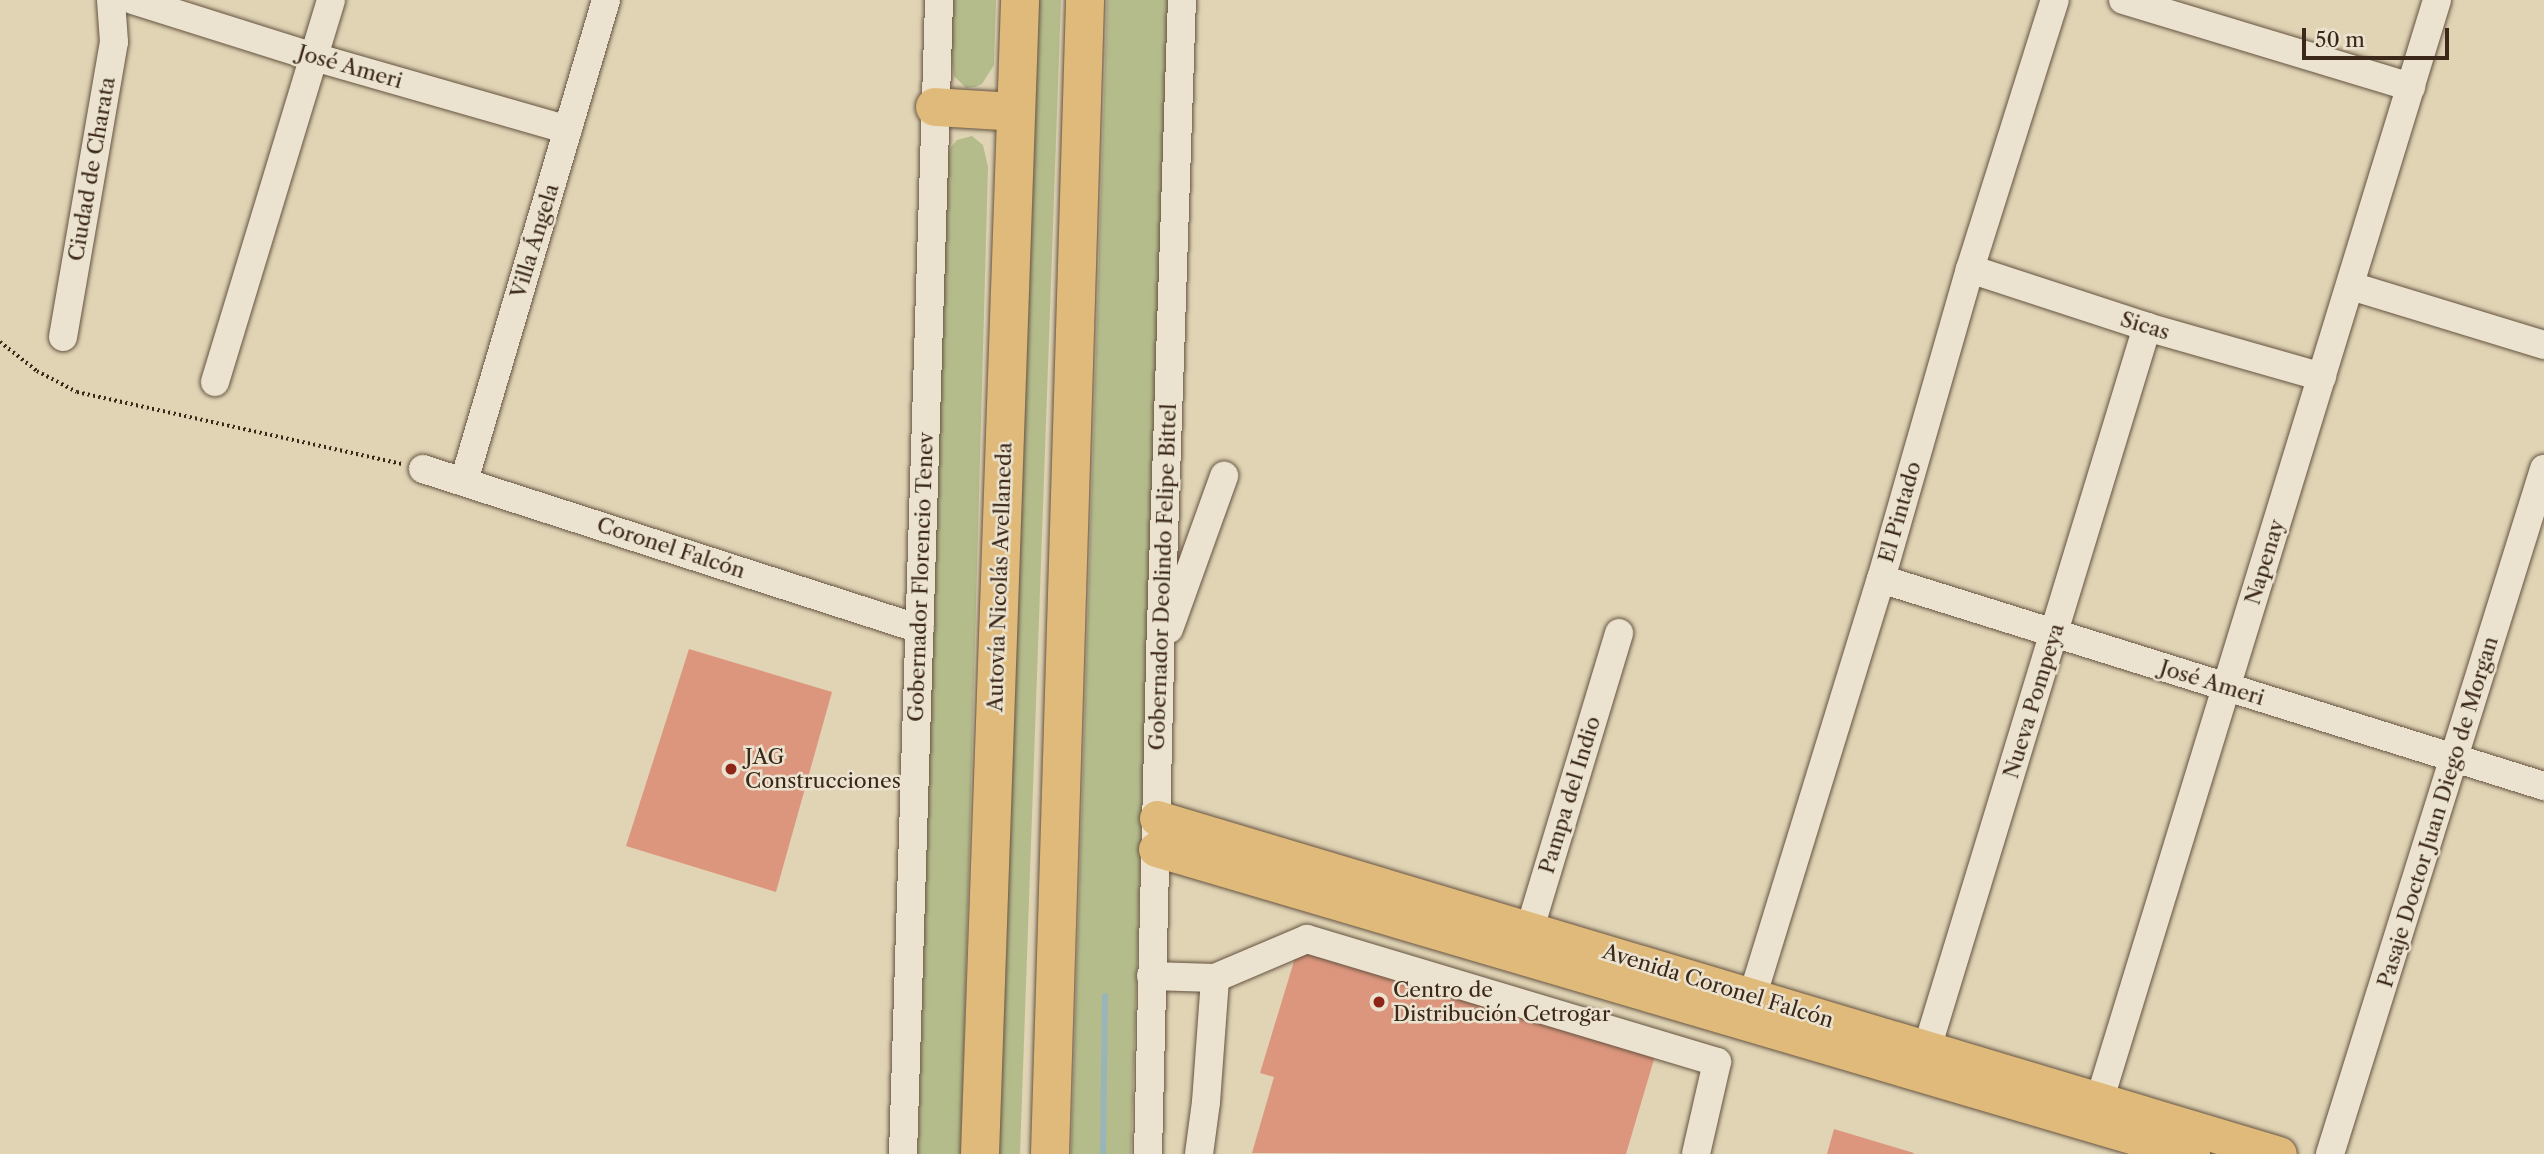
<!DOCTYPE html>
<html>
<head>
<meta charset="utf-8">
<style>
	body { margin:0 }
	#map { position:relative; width:2544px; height:1154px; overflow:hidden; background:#e0d4b5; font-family:"Libre Caslon Text",serif }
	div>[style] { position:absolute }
	.green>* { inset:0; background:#b5bc8c }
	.stream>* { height:6px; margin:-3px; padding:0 3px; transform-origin:3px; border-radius:3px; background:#99b5b8 }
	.building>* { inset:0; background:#dd967e }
	.path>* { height:3.5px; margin-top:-1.75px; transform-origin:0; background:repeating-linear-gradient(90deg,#3c2819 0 2px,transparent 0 5.5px) }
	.roads { filter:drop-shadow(0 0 2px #655340) drop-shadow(0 0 2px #655340) }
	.minor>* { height:28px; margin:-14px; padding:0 14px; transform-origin:14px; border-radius:14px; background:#ebe3cf }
	.major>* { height:35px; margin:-17.5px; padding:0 17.5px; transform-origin:17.5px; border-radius:17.5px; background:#e0ba7a }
	.highway>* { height:38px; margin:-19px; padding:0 19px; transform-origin:19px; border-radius:19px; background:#e0ba7a }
	.dots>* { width:19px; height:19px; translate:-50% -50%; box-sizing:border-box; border:4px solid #ebe3cf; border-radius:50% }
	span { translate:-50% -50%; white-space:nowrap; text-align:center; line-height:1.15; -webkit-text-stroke:5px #ebe3cf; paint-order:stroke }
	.street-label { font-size:21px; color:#3c2819 }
	.poi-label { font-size:21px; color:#3c2819 }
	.left { translate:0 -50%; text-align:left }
	.scale { position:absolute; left:2302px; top:28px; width:147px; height:32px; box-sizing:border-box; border:4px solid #3c2819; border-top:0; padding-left:9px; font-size:21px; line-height:24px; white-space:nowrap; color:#3c2819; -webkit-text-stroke:5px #ebe3cf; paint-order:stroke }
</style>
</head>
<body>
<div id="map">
	<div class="green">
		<i style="clip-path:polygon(951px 0,996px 0,994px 65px,982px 84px,975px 87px,966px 88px,954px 76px,951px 54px)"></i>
		<i style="clip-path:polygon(1036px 0,1061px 0,1020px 1154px,994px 1154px)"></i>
		<i style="clip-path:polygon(1107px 0,1168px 0,1131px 1154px,1071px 1154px)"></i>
		<i style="clip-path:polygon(972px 136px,983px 145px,988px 167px,961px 1154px,918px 1154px,946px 165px,950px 148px,957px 140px)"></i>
	</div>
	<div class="stream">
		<i style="left:1103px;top:1154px;width:158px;rotate:-89.3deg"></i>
	</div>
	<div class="building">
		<i style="clip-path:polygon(689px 649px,832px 692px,776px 892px,626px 846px)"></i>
		<i style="clip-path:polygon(1298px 948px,1655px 1056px,1626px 1154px,1252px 1153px,1274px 1077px,1260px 1073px)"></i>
		<i style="clip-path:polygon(1834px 1129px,1914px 1153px,1913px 1154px,1827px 1154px)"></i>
	</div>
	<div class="path">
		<i style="left:0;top:342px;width:47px;rotate:38.1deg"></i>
		<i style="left:37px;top:371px;width:45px;rotate:27.7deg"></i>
		<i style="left:77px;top:392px;width:333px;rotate:12.5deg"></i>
	</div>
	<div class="roads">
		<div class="minor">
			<i style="left:133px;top:0;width:190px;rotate:17.5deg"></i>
			<i style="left:314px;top:57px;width:264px;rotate:16deg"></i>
			<i style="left:2123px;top:0;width:301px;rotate:16.8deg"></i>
			<i style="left:1970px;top:269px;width:186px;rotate:18.1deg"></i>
			<i style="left:2147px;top:327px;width:182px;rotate:15.9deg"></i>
			<i style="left:2351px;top:286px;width:202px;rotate:17deg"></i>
			<i style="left:63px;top:337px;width:299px;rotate:-80.2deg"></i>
			<i style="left:114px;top:42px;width:42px;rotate:-94.1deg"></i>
			<i style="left:215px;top:382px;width:399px;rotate:-73.1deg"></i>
			<i style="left:423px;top:469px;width:522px;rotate:17.85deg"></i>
			<i style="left:464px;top:481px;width:502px;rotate:-73.55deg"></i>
			<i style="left:1881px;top:579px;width:695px;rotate:17.34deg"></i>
			<i style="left:1169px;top:629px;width:163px;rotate:-70.2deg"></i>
			<i style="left:1524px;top:948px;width:329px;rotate:-73.2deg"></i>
			<i style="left:1151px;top:976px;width:64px;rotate:1.8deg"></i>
			<i style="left:1215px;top:978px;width:100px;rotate:-23deg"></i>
			<i style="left:1307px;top:939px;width:428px;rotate:16.7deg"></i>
			<i style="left:1717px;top:1062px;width:94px;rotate:102.9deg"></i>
			<i style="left:1747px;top:1014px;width:455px;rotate:-72.9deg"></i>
			<i style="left:1881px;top:579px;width:323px;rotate:-74deg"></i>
			<i style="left:1970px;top:269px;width:282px;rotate:-72.5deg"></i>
			<i style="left:1921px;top:1068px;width:775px;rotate:-73.04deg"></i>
			<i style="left:2094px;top:1118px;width:1169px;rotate:-72.94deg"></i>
			<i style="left:903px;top:1154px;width:1155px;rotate:-88.21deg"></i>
			<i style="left:1148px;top:1154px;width:499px;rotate:-88.6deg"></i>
			<i style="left:1160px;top:655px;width:655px;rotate:-88.08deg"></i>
			<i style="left:1199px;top:1154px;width:52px;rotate:-82.3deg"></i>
			<i style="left:1206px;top:1102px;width:124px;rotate:-85.8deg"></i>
			<i style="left:2330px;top:1154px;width:718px;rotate:-72.65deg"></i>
		</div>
		<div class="major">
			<i style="left:1157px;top:818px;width:1171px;rotate:16.67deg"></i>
			<i style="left:1156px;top:849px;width:1080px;rotate:16.4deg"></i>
		</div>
		<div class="highway">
			<i style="left:935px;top:107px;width:81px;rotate:3.5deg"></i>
			<i style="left:980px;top:1154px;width:1155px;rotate:-88.01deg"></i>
			<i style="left:1050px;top:1154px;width:1155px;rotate:-88.26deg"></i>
		</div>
	</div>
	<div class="dots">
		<i style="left:731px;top:769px;background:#8f2418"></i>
		<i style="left:1379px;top:1002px;background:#8f2418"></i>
	</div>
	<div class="street-label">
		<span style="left:350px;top:67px;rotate:16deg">José Ameri</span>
		<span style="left:92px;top:169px;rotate:-80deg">Ciudad de Charata</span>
		<span style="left:535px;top:241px;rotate:-73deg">Villa Ángela</span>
		<span style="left:2145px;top:326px;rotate:17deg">Sicas</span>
		<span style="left:1900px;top:512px;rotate:-74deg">El Pintado</span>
		<span style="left:671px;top:548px;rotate:18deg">Coronel Falcón</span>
		<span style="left:2265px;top:562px;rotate:-73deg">Napenay</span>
		<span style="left:921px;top:577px;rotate:-88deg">Gobernador Florencio Tenev</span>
		<span style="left:1000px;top:577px;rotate:-88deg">Autovía Nicolás Avellaneda</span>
		<span style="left:1163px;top:577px;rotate:-88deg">Gobernador Deolindo Felipe Bittel</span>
		<span style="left:2212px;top:683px;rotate:17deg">José Ameri</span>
		<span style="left:2034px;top:701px;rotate:-73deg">Nueva Pompeya</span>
		<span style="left:1570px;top:795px;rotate:-73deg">Pampa del Indio</span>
		<span style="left:2438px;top:812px;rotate:-73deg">Pasaje Doctor Juan Diego de Morgan</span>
		<span style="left:1718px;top:986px;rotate:17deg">Avenida Coronel Falcón</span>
	</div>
	<div class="poi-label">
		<span class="left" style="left:745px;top:769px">JAG<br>Construcciones</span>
		<span class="left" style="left:1393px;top:1002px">Centro de<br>Distribución Cetrogar</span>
	</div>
	<div class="scale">50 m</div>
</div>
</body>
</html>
